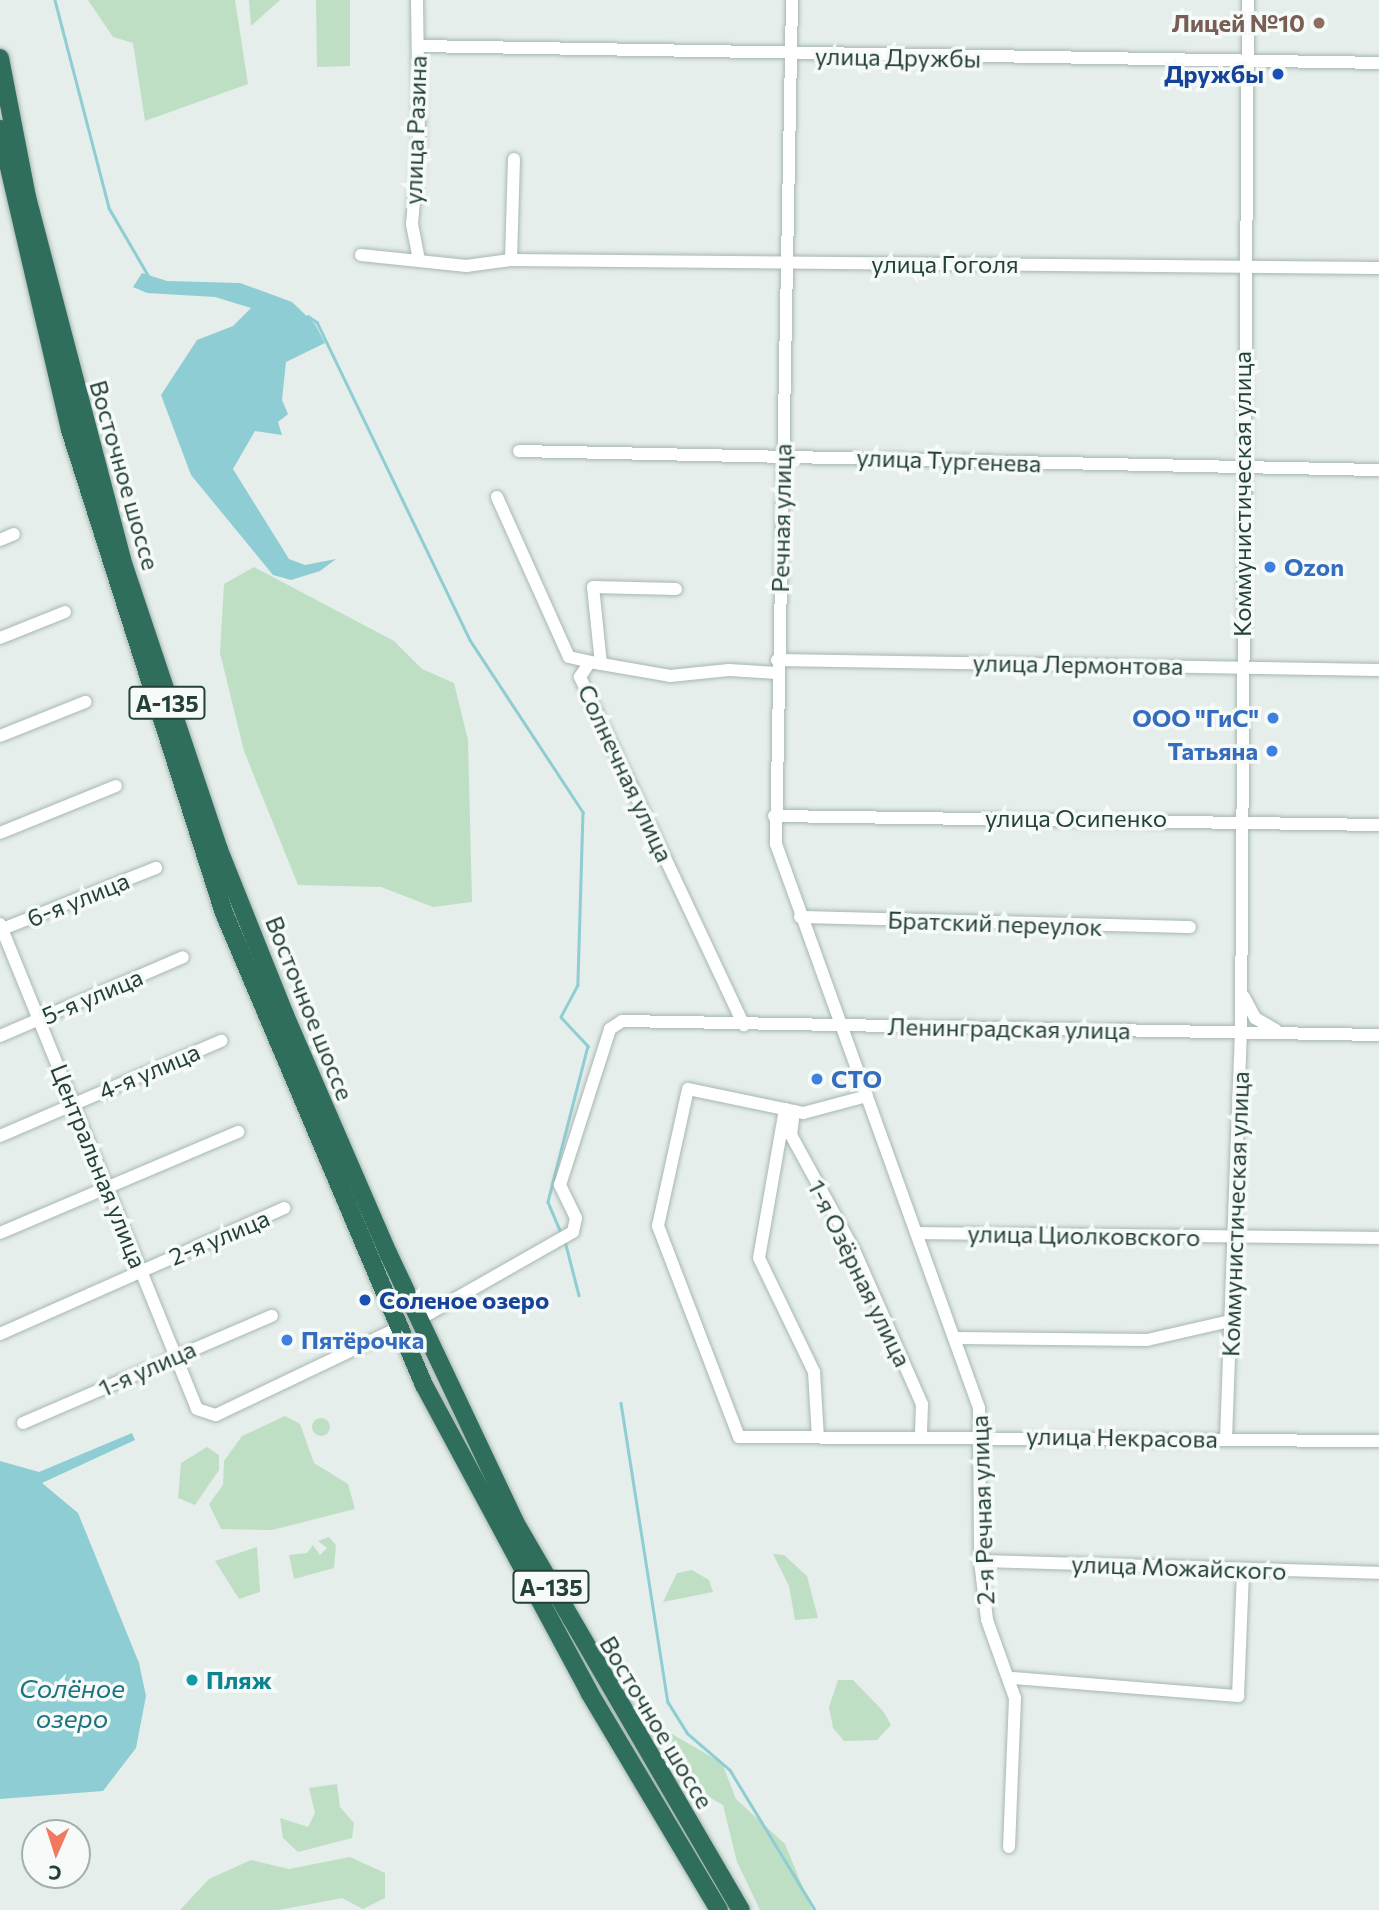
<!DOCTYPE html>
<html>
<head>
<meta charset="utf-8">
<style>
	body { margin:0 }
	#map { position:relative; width:1379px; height:1910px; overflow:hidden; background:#e5eeea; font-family:Commissioner,sans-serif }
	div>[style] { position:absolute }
	.green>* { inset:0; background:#bfdfc5 }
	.round { border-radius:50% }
	.water>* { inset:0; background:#8ecdd3 }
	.stream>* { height:2.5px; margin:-1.25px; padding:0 1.25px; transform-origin:1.25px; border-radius:1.25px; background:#8ecdd3 }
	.roads { filter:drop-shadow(0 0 2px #a7b7b1) drop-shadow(0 0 2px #a7b7b1) }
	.minor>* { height:12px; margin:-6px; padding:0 6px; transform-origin:6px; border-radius:6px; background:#fff }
	.highway>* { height:18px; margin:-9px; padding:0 9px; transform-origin:9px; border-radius:9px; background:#2f6d5c }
	.dots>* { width:19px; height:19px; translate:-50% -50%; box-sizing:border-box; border:4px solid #f6faf8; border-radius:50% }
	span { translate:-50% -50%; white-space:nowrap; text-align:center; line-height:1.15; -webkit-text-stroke:7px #f6faf8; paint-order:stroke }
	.shield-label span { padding:2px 5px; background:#f6faf8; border:2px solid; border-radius:5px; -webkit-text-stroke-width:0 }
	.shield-label { font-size:23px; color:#244137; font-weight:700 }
	.education-label { font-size:24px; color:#785e54; font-weight:700 }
	.right { translate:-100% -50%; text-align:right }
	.street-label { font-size:24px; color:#244137 }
	.transit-label { font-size:24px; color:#164399; font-weight:700 }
	.left { translate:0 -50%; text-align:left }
	.shop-label { font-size:24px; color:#366cbe; font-weight:700 }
	.culture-label { font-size:24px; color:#0d838f; font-weight:700 }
	.water-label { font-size:26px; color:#1d747e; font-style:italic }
	.north { position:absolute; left:21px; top:1819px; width:70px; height:70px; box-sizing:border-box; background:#f6faf8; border:2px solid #a2b0ab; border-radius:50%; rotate:183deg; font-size:19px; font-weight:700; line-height:28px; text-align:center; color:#244137 }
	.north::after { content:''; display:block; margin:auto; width:24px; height:32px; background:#f27960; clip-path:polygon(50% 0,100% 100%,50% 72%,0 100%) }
</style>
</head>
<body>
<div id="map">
	<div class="green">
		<i style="clip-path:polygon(88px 0,235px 0,248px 84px,145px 121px,133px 43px,113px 37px)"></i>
		<i style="clip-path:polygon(249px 0,280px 0,251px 26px)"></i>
		<i style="clip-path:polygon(316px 0,350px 0,350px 66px,317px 67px)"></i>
		<i style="clip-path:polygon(254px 567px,394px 641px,422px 669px,454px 683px,468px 740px,472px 902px,433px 907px,381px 887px,298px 885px,244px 751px,220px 653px,224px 584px)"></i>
		<i style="clip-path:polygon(285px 1416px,300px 1424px,314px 1463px,348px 1484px,355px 1509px,272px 1530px,221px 1529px,209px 1504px,223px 1485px,224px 1461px,242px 1436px)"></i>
		<i class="round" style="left:312px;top:1418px;width:18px;height:18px"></i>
		<i style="clip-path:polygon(207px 1447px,219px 1455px,219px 1470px,195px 1505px,178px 1498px,181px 1463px)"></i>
		<i style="clip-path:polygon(329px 1537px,336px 1545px,334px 1568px,294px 1579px,289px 1555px,307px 1553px,313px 1545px,320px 1555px,327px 1548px,318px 1541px)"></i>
		<i style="clip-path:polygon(257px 1547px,260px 1592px,239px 1599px,215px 1561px)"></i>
		<i style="clip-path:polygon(773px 1554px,784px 1555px,807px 1576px,818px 1618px,795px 1620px,789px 1586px)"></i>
		<i style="clip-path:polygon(692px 1570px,709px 1580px,713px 1592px,663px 1602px,677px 1573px)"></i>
		<i style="clip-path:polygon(838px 1680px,853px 1680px,883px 1711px,891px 1725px,877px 1740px,844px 1741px,833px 1728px,829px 1707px)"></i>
		<i style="clip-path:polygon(660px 1727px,722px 1763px,736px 1799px,785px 1844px,812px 1910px,760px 1910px,737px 1862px,723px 1805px,682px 1782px,657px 1753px)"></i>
		<i style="clip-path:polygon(337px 1784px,340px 1807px,354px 1823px,352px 1838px,298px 1852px,283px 1838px,280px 1818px,308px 1827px,315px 1813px,309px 1788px)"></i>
		<i style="clip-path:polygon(350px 1857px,385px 1873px,385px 1898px,363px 1909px,342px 1898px,279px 1910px,180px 1910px,209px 1879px,251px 1860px,289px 1869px)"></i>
	</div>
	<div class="water">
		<i style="clip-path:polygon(142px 273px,167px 281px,240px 283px,292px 302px,315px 324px,325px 343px,286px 362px,282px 400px,288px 414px,278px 422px,282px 435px,255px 431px,233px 469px,289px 559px,305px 565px,336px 559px,320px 571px,291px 580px,273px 575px,191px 475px,161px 395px,197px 340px,233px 326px,251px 308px,215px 297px,147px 293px,133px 287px)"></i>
		<i style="clip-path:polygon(132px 1433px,135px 1440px,42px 1483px,78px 1513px,139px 1663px,146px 1696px,136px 1748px,103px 1791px,0 1799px,0 1461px,39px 1472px)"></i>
	</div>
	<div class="stream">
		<i style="left:55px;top:0;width:215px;rotate:75.4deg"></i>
		<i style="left:109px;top:208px;width:78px;rotate:59.8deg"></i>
		<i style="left:308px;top:316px;width:11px;rotate:34deg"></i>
		<i style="left:317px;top:322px;width:353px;rotate:64.3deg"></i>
		<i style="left:470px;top:640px;width:206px;rotate:56.7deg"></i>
		<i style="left:583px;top:812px;width:173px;rotate:91.7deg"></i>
		<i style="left:578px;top:985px;width:36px;rotate:118deg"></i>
		<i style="left:561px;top:1017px;width:40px;rotate:47deg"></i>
		<i style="left:588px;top:1046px;width:161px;rotate:104.4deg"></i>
		<i style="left:548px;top:1202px;width:36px;rotate:67deg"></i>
		<i style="left:565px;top:1241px;width:56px;rotate:75.5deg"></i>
		<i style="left:621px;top:1403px;width:303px;rotate:81.1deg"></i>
		<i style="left:668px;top:1702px;width:36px;rotate:58deg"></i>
		<i style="left:687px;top:1733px;width:57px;rotate:40.7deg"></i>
		<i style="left:730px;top:1770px;width:164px;rotate:58.7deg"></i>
	</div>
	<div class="roads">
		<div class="minor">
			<i style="left:417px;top:0;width:144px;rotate:89.2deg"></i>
			<i style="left:419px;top:144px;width:80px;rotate:95deg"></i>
			<i style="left:412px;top:224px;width:37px;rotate:79deg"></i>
			<i style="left:792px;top:0;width:844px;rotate:91.09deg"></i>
			<i style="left:776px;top:844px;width:599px;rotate:70.2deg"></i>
			<i style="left:979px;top:1408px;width:153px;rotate:89.6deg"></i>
			<i style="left:980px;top:1561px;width:59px;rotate:83.2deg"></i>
			<i style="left:987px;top:1620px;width:83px;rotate:70.3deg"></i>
			<i style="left:1015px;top:1698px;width:149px;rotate:92.3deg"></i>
			<i style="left:418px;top:46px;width:961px;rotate:1.01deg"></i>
			<i style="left:361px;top:255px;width:106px;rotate:6deg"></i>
			<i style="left:466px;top:266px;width:45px;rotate:-7.6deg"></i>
			<i style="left:511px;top:260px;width:868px;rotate:0.53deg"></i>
			<i style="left:511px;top:260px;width:101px;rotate:-88.3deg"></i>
			<i style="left:519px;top:451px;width:860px;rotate:1.27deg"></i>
			<i style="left:497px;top:497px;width:175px;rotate:65.8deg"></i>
			<i style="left:569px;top:657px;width:22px;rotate:13deg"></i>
			<i style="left:590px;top:662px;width:18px;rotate:124deg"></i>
			<i style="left:580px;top:677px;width:385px;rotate:64.8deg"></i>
			<i style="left:0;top:540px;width:15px;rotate:-23deg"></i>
			<i style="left:0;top:638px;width:70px;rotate:-21.8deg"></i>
			<i style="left:777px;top:660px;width:602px;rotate:0.95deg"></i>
			<i style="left:590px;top:662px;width:81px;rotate:9.9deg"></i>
			<i style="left:670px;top:676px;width:59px;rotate:-5.8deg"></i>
			<i style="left:729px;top:670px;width:48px;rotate:3.6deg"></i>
			<i style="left:601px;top:664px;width:77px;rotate:-95.9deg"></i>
			<i style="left:593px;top:587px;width:83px;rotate:1.4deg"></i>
			<i style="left:0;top:736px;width:92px;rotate:-21.8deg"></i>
			<i style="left:774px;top:816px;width:605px;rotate:0.85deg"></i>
			<i style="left:0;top:833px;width:125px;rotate:-22.1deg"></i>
			<i style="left:800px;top:917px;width:390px;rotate:1.5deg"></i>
			<i style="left:0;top:924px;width:523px;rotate:67.89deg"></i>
			<i style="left:197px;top:1409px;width:20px;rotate:18deg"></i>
			<i style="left:216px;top:1415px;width:202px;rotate:-25.5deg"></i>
			<i style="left:0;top:930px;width:168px;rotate:-21.7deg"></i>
			<i style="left:1244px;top:997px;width:24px;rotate:62deg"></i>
			<i style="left:1255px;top:1018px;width:24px;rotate:30deg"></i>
			<i style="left:0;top:1036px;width:199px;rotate:-23.3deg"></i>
			<i style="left:867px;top:1096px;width:66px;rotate:165.1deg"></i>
			<i style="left:803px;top:1113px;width:117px;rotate:-168.2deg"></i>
			<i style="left:688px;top:1089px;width:140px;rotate:102.4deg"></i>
			<i style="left:658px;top:1226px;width:226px;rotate:69deg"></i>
			<i style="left:739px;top:1437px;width:640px;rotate:0.36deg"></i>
			<i style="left:785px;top:1109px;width:151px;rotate:99.9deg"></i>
			<i style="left:759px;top:1258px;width:127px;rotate:64.2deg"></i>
			<i style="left:814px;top:1372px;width:65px;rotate:86.5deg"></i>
			<i style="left:794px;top:1111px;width:24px;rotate:97deg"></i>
			<i style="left:791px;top:1135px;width:131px;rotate:61.3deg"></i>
			<i style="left:854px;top:1250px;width:168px;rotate:66.2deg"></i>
			<i style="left:922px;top:1404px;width:32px;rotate:92deg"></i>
			<i style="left:0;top:1136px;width:241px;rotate:-23.3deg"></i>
			<i style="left:0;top:1233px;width:259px;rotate:-23deg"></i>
			<i style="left:916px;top:1233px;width:463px;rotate:0.6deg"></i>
			<i style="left:418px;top:1320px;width:178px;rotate:-29.6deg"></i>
			<i style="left:573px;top:1232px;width:14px;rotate:-78deg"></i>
			<i style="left:576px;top:1218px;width:37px;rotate:-116deg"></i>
			<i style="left:560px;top:1185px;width:164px;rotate:-72.2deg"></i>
			<i style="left:610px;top:1029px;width:14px;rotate:-34deg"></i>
			<i style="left:622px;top:1021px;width:757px;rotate:1.06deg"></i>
			<i style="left:0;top:1334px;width:311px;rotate:-23.9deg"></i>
			<i style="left:957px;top:1338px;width:190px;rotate:0.6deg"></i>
			<i style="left:1147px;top:1340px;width:85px;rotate:-12.9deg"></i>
			<i style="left:23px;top:1423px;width:271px;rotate:-23.3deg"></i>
			<i style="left:1226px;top:1439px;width:408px;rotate:-87.9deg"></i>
			<i style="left:1241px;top:1031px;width:1031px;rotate:-89.61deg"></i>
			<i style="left:980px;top:1561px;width:399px;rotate:1.7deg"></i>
			<i style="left:1013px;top:1678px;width:226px;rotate:4.6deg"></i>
			<i style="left:1238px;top:1696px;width:127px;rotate:-87.7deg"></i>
		</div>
		<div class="highway">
			<i style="left:0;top:58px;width:142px;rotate:79deg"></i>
			<i style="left:27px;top:197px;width:375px;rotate:75.3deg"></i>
			<i style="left:122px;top:560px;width:306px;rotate:71.5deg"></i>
			<i style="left:219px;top:850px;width:178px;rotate:68.2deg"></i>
			<i style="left:285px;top:1015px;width:259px;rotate:66.6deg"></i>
			<i style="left:388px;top:1253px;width:297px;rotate:64.7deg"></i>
			<i style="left:515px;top:1522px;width:449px;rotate:59.8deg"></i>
			<i style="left:0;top:129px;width:309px;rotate:76.9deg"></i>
			<i style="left:70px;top:430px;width:507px;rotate:72.32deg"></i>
			<i style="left:224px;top:913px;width:513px;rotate:67.04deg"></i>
			<i style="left:424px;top:1385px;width:349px;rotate:61.7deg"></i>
			<i style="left:589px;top:1692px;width:254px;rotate:59.2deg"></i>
		</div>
	</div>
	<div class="dots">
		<i style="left:1319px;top:23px;background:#8d6e63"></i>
		<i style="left:1278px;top:74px;background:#1a4fb4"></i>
		<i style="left:1270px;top:567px;background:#3f7fe0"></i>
		<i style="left:1273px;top:718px;background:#3f7fe0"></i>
		<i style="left:1272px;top:751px;background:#3f7fe0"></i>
		<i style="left:817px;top:1079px;background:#3f7fe0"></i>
		<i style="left:365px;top:1300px;background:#1a4fb4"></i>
		<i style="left:287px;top:1340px;background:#3f7fe0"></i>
		<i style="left:192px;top:1680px;background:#0f9aa8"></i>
	</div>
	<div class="shield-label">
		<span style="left:167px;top:703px">А-135</span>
		<span style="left:551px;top:1587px">А-135</span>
	</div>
	<div class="education-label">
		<span class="right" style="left:1305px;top:23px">Лицей №10</span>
	</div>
	<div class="street-label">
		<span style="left:898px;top:57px;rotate:1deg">улица Дружбы</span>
		<span style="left:415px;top:130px;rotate:-88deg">улица Разина</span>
		<span style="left:945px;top:264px">улица Гоголя</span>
		<span style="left:949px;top:460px;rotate:2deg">улица Тургенева</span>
		<span style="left:125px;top:475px;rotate:74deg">Восточное шоссе</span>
		<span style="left:1242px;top:494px;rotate:-90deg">Коммунистическая улица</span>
		<span style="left:781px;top:518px;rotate:-89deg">Речная улица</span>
		<span style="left:1078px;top:664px;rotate:1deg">улица Лермонтова</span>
		<span style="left:626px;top:773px;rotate:65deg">Солнечная улица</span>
		<span style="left:1076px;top:818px">улица Осипенко</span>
		<span style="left:78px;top:899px;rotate:-22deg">6-я улица</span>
		<span style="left:995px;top:923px;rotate:2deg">Братский переулок</span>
		<span style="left:92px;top:996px;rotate:-23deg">5-я улица</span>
		<span style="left:310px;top:1008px;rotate:68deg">Восточное шоссе</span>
		<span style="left:1009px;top:1028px;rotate:1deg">Ленинградская улица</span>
		<span style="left:149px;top:1071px;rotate:-23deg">4-я улица</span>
		<span style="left:99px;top:1166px;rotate:68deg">Центральная улица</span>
		<span style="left:1235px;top:1214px;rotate:-88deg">Коммунистическая улица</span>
		<span style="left:1084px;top:1235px;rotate:1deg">улица Циолковского</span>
		<span style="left:219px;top:1237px;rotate:-23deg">2-я улица</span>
		<span style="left:860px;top:1273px;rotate:64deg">1-я Озёрная улица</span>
		<span style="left:147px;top:1368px;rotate:-24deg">1-я улица</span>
		<span style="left:1122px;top:1437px;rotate:1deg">улица Некрасова</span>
		<span style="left:982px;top:1510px;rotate:-92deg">2-я Речная улица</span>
		<span style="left:1179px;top:1567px;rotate:2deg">улица Можайского</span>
		<span style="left:657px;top:1722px;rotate:59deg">Восточное шоссе</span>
	</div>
	<div class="transit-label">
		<span class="right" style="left:1264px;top:74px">Дружбы</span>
		<span class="left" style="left:379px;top:1300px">Соленое озеро</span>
	</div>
	<div class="shop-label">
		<span class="left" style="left:1284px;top:567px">Ozon</span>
		<span class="right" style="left:1259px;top:718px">ООО "ГиС"</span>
		<span class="right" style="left:1258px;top:751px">Татьяна</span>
		<span class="left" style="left:831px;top:1079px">СТО</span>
		<span class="left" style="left:301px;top:1340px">Пятёрочка</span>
	</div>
	<div class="culture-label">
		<span class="left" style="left:206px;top:1680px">Пляж</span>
	</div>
	<div class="water-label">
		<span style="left:72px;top:1703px">Солёное<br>озеро</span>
	</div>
	<div class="north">С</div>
</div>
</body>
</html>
